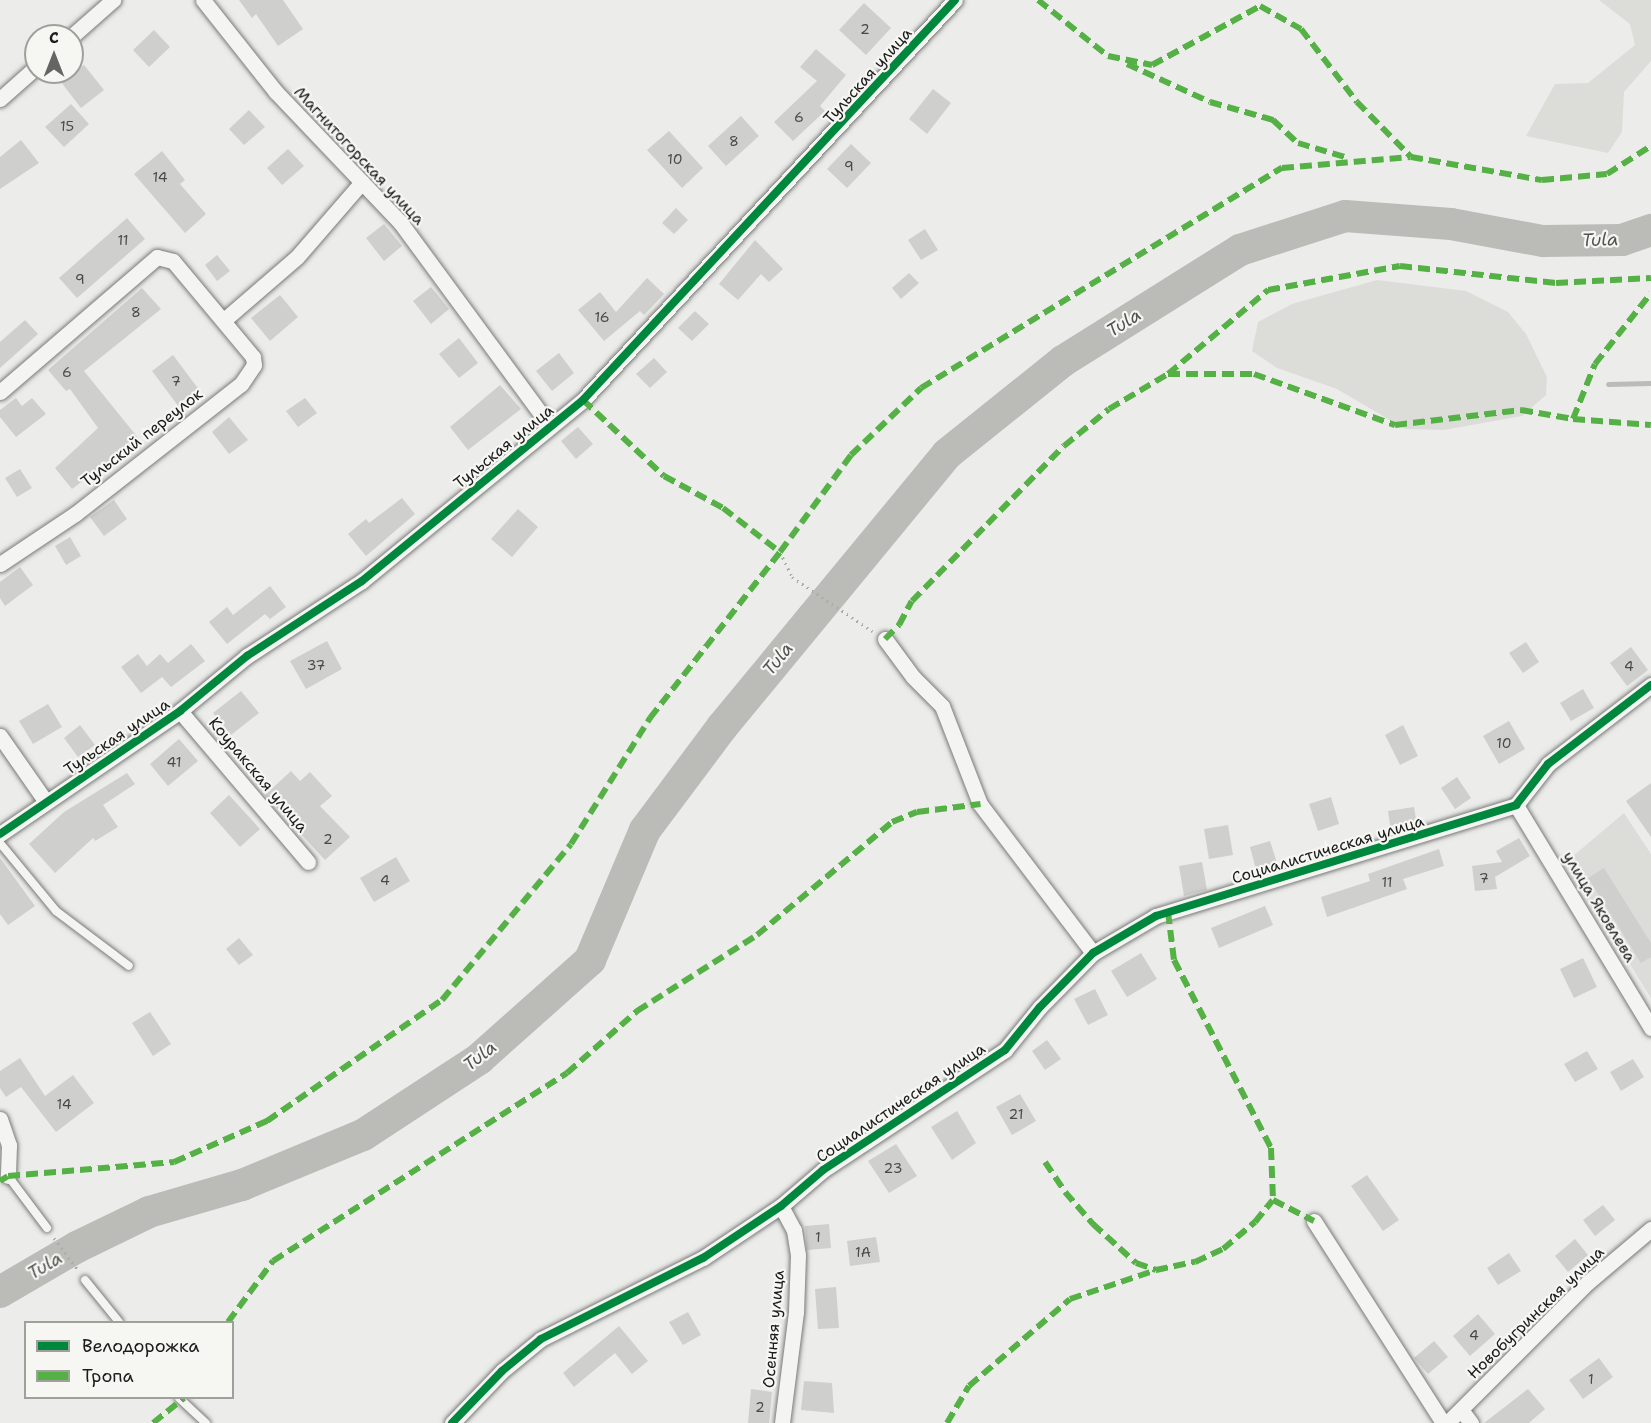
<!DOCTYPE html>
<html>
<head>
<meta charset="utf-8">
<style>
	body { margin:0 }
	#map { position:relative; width:1651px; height:1423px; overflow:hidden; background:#ececea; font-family:"Shantell Sans",sans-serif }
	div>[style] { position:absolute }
	.built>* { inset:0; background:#dcdcd9 }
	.stream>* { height:5px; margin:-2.5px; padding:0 2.5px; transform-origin:2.5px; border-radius:2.5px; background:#bbbbb8 }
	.river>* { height:32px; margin:-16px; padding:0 16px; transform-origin:16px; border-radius:16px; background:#bbbbb8 }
	.building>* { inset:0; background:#cfcfce }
	.path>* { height:3px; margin-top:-1.5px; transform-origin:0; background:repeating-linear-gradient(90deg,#aaaaa9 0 1.5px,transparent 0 6px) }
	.roads { filter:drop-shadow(0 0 2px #7a7a79) drop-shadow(0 0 2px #7a7a79) }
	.lane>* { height:8px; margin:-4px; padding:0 4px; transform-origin:4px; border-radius:4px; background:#f4f4f2 }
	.street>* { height:15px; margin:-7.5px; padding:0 7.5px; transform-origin:7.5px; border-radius:7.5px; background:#f4f4f2 }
	.quiet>* { height:6px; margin-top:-3px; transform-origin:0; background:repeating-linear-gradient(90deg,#55b145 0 12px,transparent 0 18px) }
	.cycleway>* { height:8px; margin:-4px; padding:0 4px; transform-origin:4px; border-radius:4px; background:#00873e }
	span { translate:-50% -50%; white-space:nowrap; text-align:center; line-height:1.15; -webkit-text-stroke:4.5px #f6f6f2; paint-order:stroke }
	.number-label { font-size:14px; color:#494948 }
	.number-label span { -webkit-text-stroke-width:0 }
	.street-label { font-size:16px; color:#1c1c1c }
	.water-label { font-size:18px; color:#535352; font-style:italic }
	.legend { position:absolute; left:24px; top:1321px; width:210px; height:78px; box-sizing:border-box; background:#f6f6f2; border:2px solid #9f9f9c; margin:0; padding:8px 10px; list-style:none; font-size:18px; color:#1c1c1c }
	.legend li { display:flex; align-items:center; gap:12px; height:30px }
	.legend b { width:30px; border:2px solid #9f9f9c }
	.north { position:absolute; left:24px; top:24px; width:60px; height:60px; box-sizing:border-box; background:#f6f6f2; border:2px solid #9f9f9c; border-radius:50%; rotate:0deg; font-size:16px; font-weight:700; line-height:24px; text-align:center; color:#1c1c1c }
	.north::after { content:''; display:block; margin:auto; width:21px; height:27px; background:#656564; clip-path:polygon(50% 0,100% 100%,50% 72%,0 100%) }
</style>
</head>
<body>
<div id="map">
	<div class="built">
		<i style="clip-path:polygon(1599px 0,1651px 0,1651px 61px,1624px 92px,1622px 132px,1608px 153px,1526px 136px,1555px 84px,1588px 83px,1635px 45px,1630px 24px)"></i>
		<i style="clip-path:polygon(1377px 280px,1466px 291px,1508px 312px,1526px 334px,1547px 377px,1546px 395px,1522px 416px,1444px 430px,1405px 429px,1337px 389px,1277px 368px,1252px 351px,1258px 322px,1292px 304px)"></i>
		<i style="clip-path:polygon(1624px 813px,1651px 854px,1651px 998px,1566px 862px)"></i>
	</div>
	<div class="stream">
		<i style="left:1608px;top:384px;width:43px;rotate:-1.3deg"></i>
	</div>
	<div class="river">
		<i style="left:0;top:1292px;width:89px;rotate:-30.3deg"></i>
		<i style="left:77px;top:1247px;width:80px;rotate:-25.9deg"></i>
		<i style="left:149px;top:1212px;width:97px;rotate:-16.2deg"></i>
		<i style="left:242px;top:1185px;width:131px;rotate:-22.5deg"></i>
		<i style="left:363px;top:1135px;width:139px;rotate:-33.2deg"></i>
		<i style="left:479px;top:1059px;width:149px;rotate:-41.7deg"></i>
		<i style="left:590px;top:960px;width:141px;rotate:-67.1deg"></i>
		<i style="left:645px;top:830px;width:129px;rotate:-53.2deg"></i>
		<i style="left:722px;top:727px;width:354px;rotate:-50.5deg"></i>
		<i style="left:947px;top:454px;width:149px;rotate:-38.7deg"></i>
		<i style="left:1063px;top:361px;width:209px;rotate:-32.1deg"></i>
		<i style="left:1240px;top:250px;width:110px;rotate:-17.9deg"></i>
		<i style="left:1345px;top:216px;width:106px;rotate:4.3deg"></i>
		<i style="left:1451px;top:224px;width:94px;rotate:10.5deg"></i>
		<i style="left:1543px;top:241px;width:79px;rotate:-0.7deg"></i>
		<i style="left:1622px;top:240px;width:31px;rotate:-19deg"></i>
	</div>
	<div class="building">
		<i style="clip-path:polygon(239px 0,283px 0,303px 29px,278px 46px,256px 14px,252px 18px)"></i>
		<i style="clip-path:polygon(864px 3px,891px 28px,866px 55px,839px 30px)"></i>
		<i style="clip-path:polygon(154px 30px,170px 47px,149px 67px,133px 50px)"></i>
		<i style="clip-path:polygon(816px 49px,846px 75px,820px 106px,825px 111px,793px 141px,774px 122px,817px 81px,800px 67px)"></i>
		<i style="clip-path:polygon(84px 65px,104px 90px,81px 108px,61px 82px)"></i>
		<i style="clip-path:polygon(933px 89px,951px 103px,927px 134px,909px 119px)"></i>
		<i style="clip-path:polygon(71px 104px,89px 124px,64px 147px,45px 127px)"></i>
		<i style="clip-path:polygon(249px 110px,265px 127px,244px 145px,229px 129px)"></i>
		<i style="clip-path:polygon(741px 116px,759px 136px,726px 166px,708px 146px)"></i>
		<i style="clip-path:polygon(669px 131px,703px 168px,682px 188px,647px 150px)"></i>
		<i style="clip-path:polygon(21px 140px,39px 163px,0 189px,0 157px)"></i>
		<i style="clip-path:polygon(851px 144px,871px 163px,847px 188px,827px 169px)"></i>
		<i style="clip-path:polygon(288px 149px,304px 166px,282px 185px,267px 168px)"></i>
		<i style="clip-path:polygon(162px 151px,185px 180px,180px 184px,206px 214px,185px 233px,134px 174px)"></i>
		<i style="clip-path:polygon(676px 208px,688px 220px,674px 234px,662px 223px)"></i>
		<i style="clip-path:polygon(127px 218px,145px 239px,77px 298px,59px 278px)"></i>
		<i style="clip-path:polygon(384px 224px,402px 246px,384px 261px,366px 238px)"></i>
		<i style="clip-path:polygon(925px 229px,938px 250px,921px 260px,908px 240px)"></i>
		<i style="clip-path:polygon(755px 240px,783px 269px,769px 282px,761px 274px,738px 300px,719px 284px)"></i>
		<i style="clip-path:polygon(217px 255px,230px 271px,217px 281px,205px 265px)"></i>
		<i style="clip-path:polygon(909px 273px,919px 283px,901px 299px,892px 288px)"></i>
		<i style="clip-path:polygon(647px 278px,664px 294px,644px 315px,640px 311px,604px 341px,578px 310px,600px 292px,616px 312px)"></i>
		<i style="clip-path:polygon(431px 287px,449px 309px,431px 324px,413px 301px)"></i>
		<i style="clip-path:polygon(142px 288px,161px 309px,84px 371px,139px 439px,72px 489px,55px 468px,98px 428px,70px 389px,66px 391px,48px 370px)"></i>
		<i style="clip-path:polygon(280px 295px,298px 317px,270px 341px,251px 318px)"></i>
		<i style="clip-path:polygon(695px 311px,709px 324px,692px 341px,678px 328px)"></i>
		<i style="clip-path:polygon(25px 320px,38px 334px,0 368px,0 342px)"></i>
		<i style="clip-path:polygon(459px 338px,478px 363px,459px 378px,439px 354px)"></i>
		<i style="clip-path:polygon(559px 353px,574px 373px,552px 391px,536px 371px)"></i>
		<i style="clip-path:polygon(173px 355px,200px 391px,179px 407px,152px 371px)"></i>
		<i style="clip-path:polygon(654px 358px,667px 372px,650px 388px,636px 374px)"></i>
		<i style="clip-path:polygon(500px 385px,521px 409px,468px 450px,450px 427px)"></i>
		<i style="clip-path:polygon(16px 398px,22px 406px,32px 398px,46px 414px,16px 437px,0 417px,0 410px)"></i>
		<i style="clip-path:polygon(305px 398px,317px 413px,298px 427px,286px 411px)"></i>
		<i style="clip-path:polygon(229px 417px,248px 440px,229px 454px,212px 432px)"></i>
		<i style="clip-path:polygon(578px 427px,593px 444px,576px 459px,561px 441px)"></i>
		<i style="clip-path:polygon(20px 469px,32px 488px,17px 497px,5px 478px)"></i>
		<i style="clip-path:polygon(402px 498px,415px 514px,366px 556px,348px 534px,366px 519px,369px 523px)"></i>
		<i style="clip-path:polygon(114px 500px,127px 519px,104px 536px,90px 517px)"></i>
		<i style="clip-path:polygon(518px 509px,538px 527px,512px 557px,491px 539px)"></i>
		<i style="clip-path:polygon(70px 537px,81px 556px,66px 565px,55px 546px)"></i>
		<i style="clip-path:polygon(20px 567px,33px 585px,5px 606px,0 598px,0 582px)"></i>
		<i style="clip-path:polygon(270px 586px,286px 607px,270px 619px,265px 614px,227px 644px,209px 622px,227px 607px,233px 615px)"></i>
		<i style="clip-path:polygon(327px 641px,342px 669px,306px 689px,290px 661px)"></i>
		<i style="clip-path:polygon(1526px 642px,1539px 662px,1523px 673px,1509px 653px)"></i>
		<i style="clip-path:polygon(191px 644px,205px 661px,171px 687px,162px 677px,141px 693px,121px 667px,138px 654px,147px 666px,160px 654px,168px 663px)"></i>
		<i style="clip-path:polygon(1631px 647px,1648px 670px,1627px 686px,1610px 663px)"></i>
		<i style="clip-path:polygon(1583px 689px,1594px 708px,1571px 721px,1560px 703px)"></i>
		<i style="clip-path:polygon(241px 691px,259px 713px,231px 735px,213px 713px)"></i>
		<i style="clip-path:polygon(48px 704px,62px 727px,33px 744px,19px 721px)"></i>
		<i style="clip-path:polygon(1509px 721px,1525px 749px,1499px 764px,1483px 736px)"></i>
		<i style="clip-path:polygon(80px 725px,95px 745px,78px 757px,64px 738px)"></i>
		<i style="clip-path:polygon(1403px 725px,1418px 756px,1400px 765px,1385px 735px)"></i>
		<i style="clip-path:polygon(179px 739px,198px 761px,168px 786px,150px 764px)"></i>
		<i style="clip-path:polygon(291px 771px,300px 781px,310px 772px,332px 796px,320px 806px,350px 837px,325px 860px,265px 795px)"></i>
		<i style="clip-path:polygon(127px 773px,135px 784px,103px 805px,118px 827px,95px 841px,93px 838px,55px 873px,29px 844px,64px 812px)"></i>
		<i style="clip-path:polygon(1457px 777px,1471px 798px,1455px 809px,1441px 788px)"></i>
		<i style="clip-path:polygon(1651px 783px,1651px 837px,1626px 801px)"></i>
		<i style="clip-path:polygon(229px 795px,260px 829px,240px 847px,210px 813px)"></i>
		<i style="clip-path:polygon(1331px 797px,1339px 824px,1318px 831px,1309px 804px)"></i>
		<i style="clip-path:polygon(1414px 807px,1417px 825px,1391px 832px,1388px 811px)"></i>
		<i style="clip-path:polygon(1228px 825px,1233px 855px,1209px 859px,1204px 829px)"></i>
		<i style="clip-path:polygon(1519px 838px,1530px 856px,1495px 877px,1497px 889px,1475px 891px,1472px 866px,1502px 862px,1496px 851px)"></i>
		<i style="clip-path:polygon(1270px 841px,1278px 866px,1257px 873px,1250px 847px)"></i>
		<i style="clip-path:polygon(1439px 849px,1444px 866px,1403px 879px,1407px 889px,1327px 917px,1321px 897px,1370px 881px,1368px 874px)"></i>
		<i style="clip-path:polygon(396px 857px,410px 881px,374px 902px,360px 878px)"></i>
		<i style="clip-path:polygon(0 858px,35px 906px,8px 925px,0 914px)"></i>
		<i style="clip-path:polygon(1202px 862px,1207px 890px,1184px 896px,1179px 866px)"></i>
		<i style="clip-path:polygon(1604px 868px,1651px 943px,1651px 957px,1641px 963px,1588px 878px)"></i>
		<i style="clip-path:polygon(1265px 906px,1273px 925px,1219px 948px,1211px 928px)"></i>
		<i style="clip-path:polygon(239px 938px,253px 955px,239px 965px,226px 949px)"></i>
		<i style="clip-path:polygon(1141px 953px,1157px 979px,1127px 997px,1111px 971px)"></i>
		<i style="clip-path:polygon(1583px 958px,1597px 987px,1574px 998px,1560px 969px)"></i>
		<i style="clip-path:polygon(1095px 989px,1108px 1015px,1088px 1025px,1074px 999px)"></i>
		<i style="clip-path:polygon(150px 1012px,171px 1044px,153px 1056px,132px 1023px)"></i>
		<i style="clip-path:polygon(1047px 1040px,1061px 1059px,1045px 1070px,1032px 1051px)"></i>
		<i style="clip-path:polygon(1587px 1051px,1598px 1069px,1575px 1082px,1564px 1064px)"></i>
		<i style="clip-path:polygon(20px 1058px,45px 1096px,73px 1075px,94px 1103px,56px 1132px,21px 1087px,6px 1097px,0 1088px,0 1071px)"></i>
		<i style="clip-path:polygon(1633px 1059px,1644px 1077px,1621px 1091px,1610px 1072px)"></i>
		<i style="clip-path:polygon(1020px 1094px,1036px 1121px,1012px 1135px,996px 1107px)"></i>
		<i style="clip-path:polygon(957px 1111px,976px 1143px,952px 1160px,931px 1127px)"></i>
		<i style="clip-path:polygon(896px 1144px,917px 1176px,889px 1193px,868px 1161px)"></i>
		<i style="clip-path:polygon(1367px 1175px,1399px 1220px,1383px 1231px,1351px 1186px)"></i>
		<i style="clip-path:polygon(1603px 1205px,1615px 1220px,1595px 1236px,1583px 1220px)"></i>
		<i style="clip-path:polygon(829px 1224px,831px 1248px,807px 1250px,805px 1226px)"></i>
		<i style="clip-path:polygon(876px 1237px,880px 1262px,850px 1266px,847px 1241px)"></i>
		<i style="clip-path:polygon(1575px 1239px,1588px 1255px,1568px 1272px,1555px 1256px)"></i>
		<i style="clip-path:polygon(1509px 1253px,1521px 1271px,1498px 1285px,1487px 1268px)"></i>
		<i style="clip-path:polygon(836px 1287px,839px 1328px,818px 1329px,815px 1289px)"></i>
		<i style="clip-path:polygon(688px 1312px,701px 1335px,683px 1345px,669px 1322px)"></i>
		<i style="clip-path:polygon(1478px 1314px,1495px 1334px,1470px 1356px,1453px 1336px)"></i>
		<i style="clip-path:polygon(619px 1326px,648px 1361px,632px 1374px,615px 1353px,574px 1387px,563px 1373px)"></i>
		<i style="clip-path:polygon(1434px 1341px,1448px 1357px,1428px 1374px,1414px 1358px)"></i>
		<i style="clip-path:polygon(1599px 1358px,1613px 1377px,1583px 1399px,1569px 1380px)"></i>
		<i style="clip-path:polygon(804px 1381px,832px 1383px,834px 1413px,801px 1410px)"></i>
		<i style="clip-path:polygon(751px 1389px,772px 1392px,769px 1423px,748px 1423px)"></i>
		<i style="clip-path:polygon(1528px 1389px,1545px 1409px,1529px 1423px,1484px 1423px)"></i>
	</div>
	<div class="path">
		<i style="left:780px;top:552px;width:28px;rotate:64deg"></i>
		<i style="left:792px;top:577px;width:97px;rotate:34deg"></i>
		<i style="left:54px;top:1238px;width:41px;rotate:52.9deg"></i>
	</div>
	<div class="roads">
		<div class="lane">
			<i style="left:0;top:843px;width:88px;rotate:50.5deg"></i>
			<i style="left:56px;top:911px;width:91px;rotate:37deg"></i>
			<i style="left:8px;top:1176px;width:65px;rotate:53.1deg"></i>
			<i style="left:85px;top:1280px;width:54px;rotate:51deg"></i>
			<i style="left:179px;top:1398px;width:37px;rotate:43deg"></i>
		</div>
		<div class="street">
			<i style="left:203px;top:0;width:117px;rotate:51.6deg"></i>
			<i style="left:276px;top:92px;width:180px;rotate:46.4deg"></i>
			<i style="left:400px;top:222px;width:253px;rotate:53.7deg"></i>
			<i style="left:72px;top:36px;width:55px;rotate:-41.3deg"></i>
			<i style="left:0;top:99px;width:48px;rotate:-41.6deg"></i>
			<i style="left:224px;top:320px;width:96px;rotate:-40.8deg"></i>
			<i style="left:297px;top:257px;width:99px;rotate:-49.1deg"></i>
			<i style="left:0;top:392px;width:207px;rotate:-40.7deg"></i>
			<i style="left:157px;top:257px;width:16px;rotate:14deg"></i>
			<i style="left:173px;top:261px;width:125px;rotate:50.2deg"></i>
			<i style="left:253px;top:357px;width:8px;rotate:83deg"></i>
			<i style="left:254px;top:365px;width:23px;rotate:124deg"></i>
			<i style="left:241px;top:384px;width:211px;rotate:141.9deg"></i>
			<i style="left:75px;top:514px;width:90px;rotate:146.3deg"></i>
			<i style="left:885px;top:639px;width:47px;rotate:53.6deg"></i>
			<i style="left:913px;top:677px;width:41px;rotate:45deg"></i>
			<i style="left:942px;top:706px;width:105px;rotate:68.8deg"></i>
			<i style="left:980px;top:804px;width:187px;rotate:52.8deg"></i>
			<i style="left:180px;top:711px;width:198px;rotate:49.7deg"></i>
			<i style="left:0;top:736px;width:80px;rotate:55.1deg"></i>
			<i style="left:1516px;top:805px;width:261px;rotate:58.8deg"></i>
			<i style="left:0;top:834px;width:218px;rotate:-34.3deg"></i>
			<i style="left:180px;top:711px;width:87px;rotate:-39.4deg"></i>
			<i style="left:247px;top:656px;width:137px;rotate:-33.1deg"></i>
			<i style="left:362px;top:581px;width:286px;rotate:-39.3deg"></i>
			<i style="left:583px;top:400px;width:546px;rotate:-47.08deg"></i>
			<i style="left:0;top:1119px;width:28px;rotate:71deg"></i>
			<i style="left:9px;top:1145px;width:31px;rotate:92deg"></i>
			<i style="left:781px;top:1206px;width:27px;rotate:62deg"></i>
			<i style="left:794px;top:1230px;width:25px;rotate:81deg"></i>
			<i style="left:798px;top:1255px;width:57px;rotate:92deg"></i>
			<i style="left:796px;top:1312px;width:112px;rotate:97.2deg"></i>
			<i style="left:1314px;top:1221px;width:240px;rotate:57.4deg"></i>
			<i style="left:1462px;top:1411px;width:15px;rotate:53deg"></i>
			<i style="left:452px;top:1423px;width:72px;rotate:-46.1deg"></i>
			<i style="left:502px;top:1371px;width:50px;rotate:-39.4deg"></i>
			<i style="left:541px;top:1339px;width:181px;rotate:-26.6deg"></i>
			<i style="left:703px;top:1258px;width:94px;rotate:-33.7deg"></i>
			<i style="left:781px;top:1206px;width:55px;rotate:-40.6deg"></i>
			<i style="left:823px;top:1170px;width:218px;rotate:-33.4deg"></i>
			<i style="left:1005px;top:1050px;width:55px;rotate:-50.9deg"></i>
			<i style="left:1040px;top:1007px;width:76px;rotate:-45.5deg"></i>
			<i style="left:1093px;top:953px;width:73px;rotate:-30.4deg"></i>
			<i style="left:1156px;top:916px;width:377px;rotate:-17.1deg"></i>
			<i style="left:1516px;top:805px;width:52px;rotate:-52deg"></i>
			<i style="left:1548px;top:764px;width:130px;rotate:-37.5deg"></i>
			<i style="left:1447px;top:1423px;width:198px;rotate:-45deg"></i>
			<i style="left:1587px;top:1283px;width:84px;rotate:-40.2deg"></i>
		</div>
	</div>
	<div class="quiet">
		<i style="left:1038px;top:0;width:90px;rotate:38.7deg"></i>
		<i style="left:1108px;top:56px;width:45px;rotate:11.6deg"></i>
		<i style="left:1152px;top:65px;width:123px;rotate:-28.6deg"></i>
		<i style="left:1260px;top:6px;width:47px;rotate:29.3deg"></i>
		<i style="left:1301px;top:29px;width:92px;rotate:52.5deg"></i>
		<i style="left:1357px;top:102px;width:77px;rotate:45.5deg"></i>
		<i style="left:1411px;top:157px;width:133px;rotate:10deg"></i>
		<i style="left:1542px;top:180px;width:65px;rotate:-5.3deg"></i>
		<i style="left:1607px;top:174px;width:52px;rotate:-32.5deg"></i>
		<i style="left:1127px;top:64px;width:91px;rotate:24.6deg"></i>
		<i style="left:1210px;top:102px;width:66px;rotate:15.9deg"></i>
		<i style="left:1273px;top:120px;width:34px;rotate:43deg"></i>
		<i style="left:1298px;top:143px;width:52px;rotate:16.7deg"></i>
		<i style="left:1168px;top:374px;width:131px;rotate:-40deg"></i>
		<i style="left:1268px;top:290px;width:134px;rotate:-10.3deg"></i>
		<i style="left:1400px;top:266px;width:157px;rotate:6.2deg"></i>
		<i style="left:1556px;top:283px;width:95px;rotate:-3deg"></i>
		<i style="left:583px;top:400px;width:111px;rotate:43.2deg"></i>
		<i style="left:664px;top:476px;width:67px;rotate:28.5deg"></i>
		<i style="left:723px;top:508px;width:72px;rotate:37.7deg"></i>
		<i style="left:1573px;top:419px;width:59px;rotate:-68.2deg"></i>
		<i style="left:1595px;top:364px;width:90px;rotate:-51.7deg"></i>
		<i style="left:885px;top:639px;width:20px;rotate:-45deg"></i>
		<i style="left:899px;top:625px;width:27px;rotate:-62deg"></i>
		<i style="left:912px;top:601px;width:217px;rotate:-45.6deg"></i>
		<i style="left:1064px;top:446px;width:58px;rotate:-39.4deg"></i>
		<i style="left:1109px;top:409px;width:69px;rotate:-30.7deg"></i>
		<i style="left:1168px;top:374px;width:86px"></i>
		<i style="left:1254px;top:374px;width:150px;rotate:19.9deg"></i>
		<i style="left:1395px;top:425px;width:127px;rotate:-6.8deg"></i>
		<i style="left:1521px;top:410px;width:53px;rotate:9.8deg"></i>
		<i style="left:1573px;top:419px;width:78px;rotate:4.4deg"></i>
		<i style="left:1168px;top:912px;width:48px;rotate:82.9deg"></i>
		<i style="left:1174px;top:960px;width:212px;rotate:62.7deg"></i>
		<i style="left:1271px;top:1148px;width:52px;rotate:87.8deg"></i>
		<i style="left:1273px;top:1200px;width:46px;rotate:27.1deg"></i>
		<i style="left:1045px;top:1162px;width:36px;rotate:56deg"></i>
		<i style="left:1065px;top:1192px;width:43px;rotate:48.8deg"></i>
		<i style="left:1093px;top:1224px;width:58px;rotate:42.2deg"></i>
		<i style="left:1136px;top:1263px;width:21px;rotate:19deg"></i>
		<i style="left:0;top:1181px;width:9px;rotate:-32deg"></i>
		<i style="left:8px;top:1176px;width:167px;rotate:-4.8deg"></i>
		<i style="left:174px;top:1162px;width:102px;rotate:-23.8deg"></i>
		<i style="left:267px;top:1121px;width:213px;rotate:-34.7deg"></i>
		<i style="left:442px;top:1000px;width:202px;rotate:-50.4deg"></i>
		<i style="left:571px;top:844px;width:149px;rotate:-57.9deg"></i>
		<i style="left:650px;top:718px;width:211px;rotate:-51.9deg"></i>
		<i style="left:780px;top:552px;width:120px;rotate:-53.8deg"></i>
		<i style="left:851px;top:455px;width:97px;rotate:-43.7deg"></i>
		<i style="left:921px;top:388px;width:423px;rotate:-31.4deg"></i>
		<i style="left:1282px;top:168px;width:129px;rotate:-4.9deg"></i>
		<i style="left:228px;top:1322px;width:76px;rotate:-53.6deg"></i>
		<i style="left:273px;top:1261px;width:349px;rotate:-32.6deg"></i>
		<i style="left:567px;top:1073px;width:94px;rotate:-41.5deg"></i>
		<i style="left:637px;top:1011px;width:142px;rotate:-32.3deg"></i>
		<i style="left:757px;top:935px;width:176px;rotate:-39.9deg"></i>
		<i style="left:892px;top:822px;width:27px;rotate:-22deg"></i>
		<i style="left:917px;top:812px;width:64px;rotate:-7.2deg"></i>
		<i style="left:153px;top:1423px;width:40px;rotate:-39deg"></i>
		<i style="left:947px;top:1423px;width:43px;rotate:-59.3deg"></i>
		<i style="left:969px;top:1386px;width:133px;rotate:-40.7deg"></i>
		<i style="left:1070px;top:1299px;width:91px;rotate:-18.6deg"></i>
		<i style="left:1156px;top:1270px;width:40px;rotate:-12deg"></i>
		<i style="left:1195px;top:1262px;width:31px;rotate:-25deg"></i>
		<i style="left:1223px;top:1249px;width:42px;rotate:-40.2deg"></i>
		<i style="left:1255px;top:1222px;width:28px;rotate:-51deg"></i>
	</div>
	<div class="cycleway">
		<i style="left:0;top:834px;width:218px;rotate:-34.3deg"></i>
		<i style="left:180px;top:711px;width:87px;rotate:-39.4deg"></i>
		<i style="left:247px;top:656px;width:137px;rotate:-33.1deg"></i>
		<i style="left:362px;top:581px;width:286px;rotate:-39.3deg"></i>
		<i style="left:583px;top:400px;width:546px;rotate:-47.08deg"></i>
		<i style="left:452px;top:1423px;width:72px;rotate:-46.1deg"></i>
		<i style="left:502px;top:1371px;width:50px;rotate:-39.4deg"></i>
		<i style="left:541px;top:1339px;width:181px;rotate:-26.6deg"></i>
		<i style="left:703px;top:1258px;width:94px;rotate:-33.7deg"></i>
		<i style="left:781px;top:1206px;width:55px;rotate:-40.6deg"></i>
		<i style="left:823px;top:1170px;width:218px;rotate:-33.4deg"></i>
		<i style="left:1005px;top:1050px;width:55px;rotate:-50.9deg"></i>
		<i style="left:1040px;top:1007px;width:76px;rotate:-45.5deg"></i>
		<i style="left:1093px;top:953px;width:73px;rotate:-30.4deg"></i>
		<i style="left:1156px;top:916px;width:377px;rotate:-17.1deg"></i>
		<i style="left:1516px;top:805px;width:52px;rotate:-52deg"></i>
		<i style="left:1548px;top:764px;width:130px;rotate:-37.5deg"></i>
	</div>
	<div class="number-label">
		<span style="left:865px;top:29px">2</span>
		<span style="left:799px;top:117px">6</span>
		<span style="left:67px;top:126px">15</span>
		<span style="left:734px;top:141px">8</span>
		<span style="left:675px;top:159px">10</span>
		<span style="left:849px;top:166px">9</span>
		<span style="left:160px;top:177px">14</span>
		<span style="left:123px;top:240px">11</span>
		<span style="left:80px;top:279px">9</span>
		<span style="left:136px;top:312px">8</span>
		<span style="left:602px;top:317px">16</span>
		<span style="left:67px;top:372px">6</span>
		<span style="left:176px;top:381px">7</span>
		<span style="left:316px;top:665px">37</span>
		<span style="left:1629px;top:666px">4</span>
		<span style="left:1504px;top:743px">10</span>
		<span style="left:174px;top:762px">41</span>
		<span style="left:328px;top:839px">2</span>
		<span style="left:1484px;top:878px">7</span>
		<span style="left:385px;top:880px">4</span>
		<span style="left:1387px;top:882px">11</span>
		<span style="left:64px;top:1104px">14</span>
		<span style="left:1016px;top:1114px">21</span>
		<span style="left:893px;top:1168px">23</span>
		<span style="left:818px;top:1237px">1</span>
		<span style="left:863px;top:1252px">1А</span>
		<span style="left:1474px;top:1335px">4</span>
		<span style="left:1591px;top:1379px">1</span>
		<span style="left:760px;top:1407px">2</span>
	</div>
	<div class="street-label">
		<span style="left:868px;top:76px;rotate:-48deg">Тульская улица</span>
		<span style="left:359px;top:156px;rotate:47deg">Магнитогорская улица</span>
		<span style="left:142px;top:438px;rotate:-38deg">Тульский переулок</span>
		<span style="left:504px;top:447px;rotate:-39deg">Тульская улица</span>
		<span style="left:117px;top:737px;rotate:-34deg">Тульская улица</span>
		<span style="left:258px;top:775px;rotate:50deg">Коуракская улица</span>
		<span style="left:1328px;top:850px;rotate:-17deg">Социалистическая улица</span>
		<span style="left:1599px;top:907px;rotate:59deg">улица Яковлева</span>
		<span style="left:901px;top:1103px;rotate:-34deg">Социалистическая улица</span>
		<span style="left:1536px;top:1313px;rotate:-44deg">Новобугринская улица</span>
		<span style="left:774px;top:1329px;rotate:-85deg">Осенняя улица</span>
	</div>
	<div class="water-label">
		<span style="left:1600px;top:240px;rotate:-2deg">Tula</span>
		<span style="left:1124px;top:323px;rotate:-32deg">Tula</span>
		<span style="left:778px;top:659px;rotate:-51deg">Tula</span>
		<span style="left:480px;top:1056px;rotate:-38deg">Tula</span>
		<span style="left:45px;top:1266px;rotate:-31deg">Tula</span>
	</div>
	<ul class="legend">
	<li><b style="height:8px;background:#00873e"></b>Велодорожка</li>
	<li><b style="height:8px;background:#55b145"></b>Тропа</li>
	</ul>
	<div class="north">С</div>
</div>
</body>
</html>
